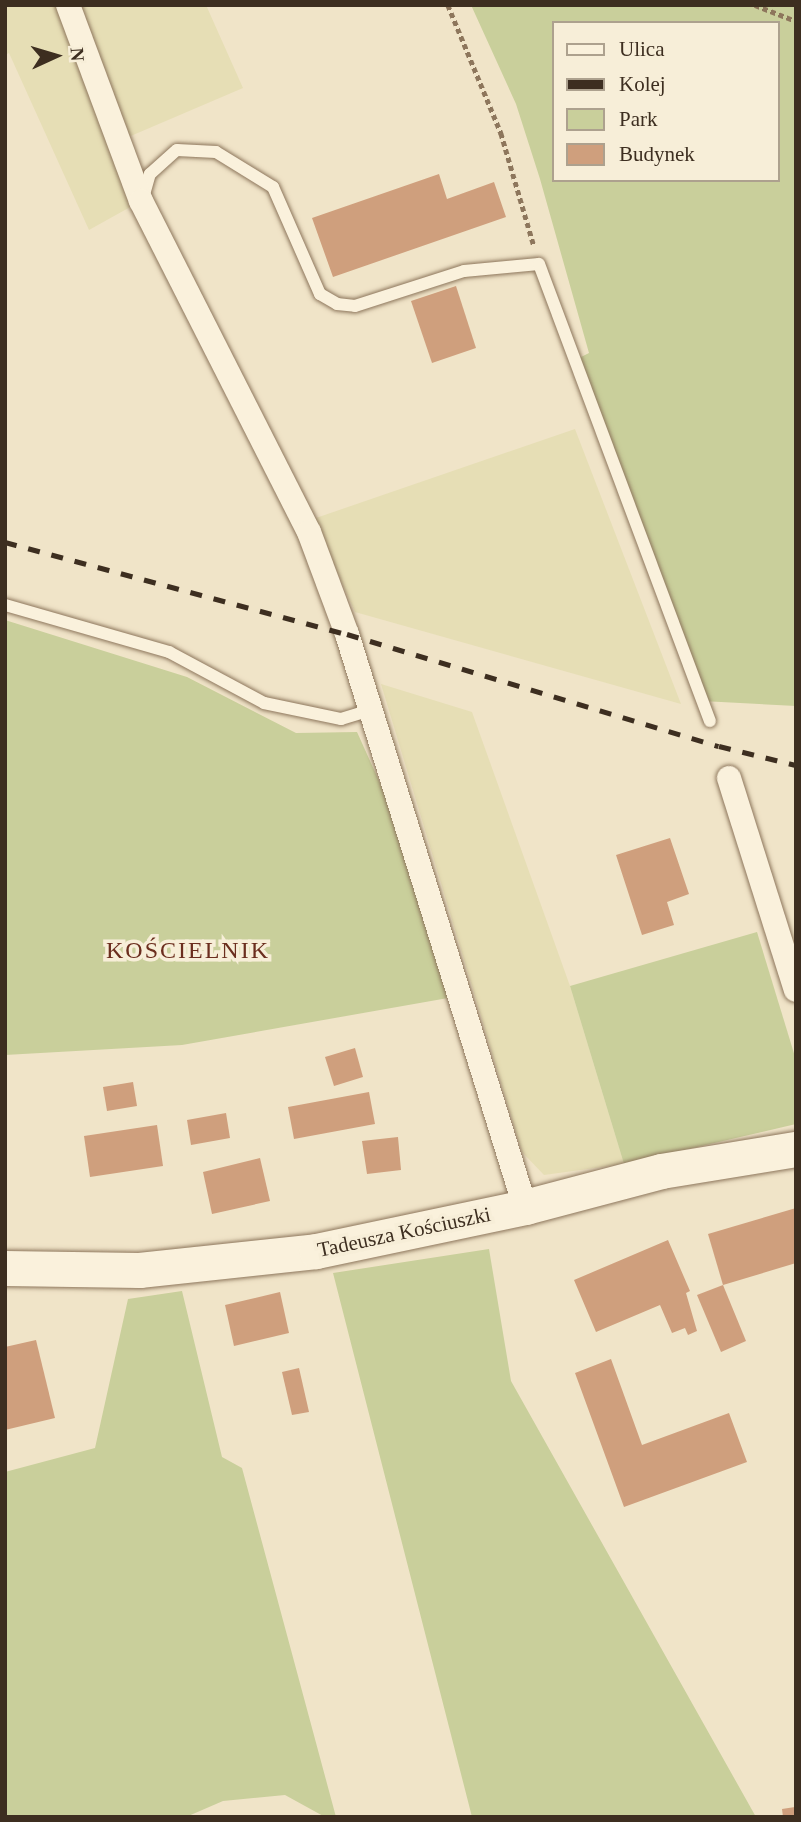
<!DOCTYPE html>
<html>
<head>
<meta charset="utf-8">
<style>
	body { margin:0 }
	#map { position:relative; width:801px; height:1822px; overflow:hidden; background:#f0e4c8; font-family:"Times New Roman",serif }
	div>[style] { position:absolute }
	.farmland>* { inset:0; background:#e6deb5 }
	.green>* { inset:0; background:#c9cf9b }
	.building>* { inset:0; background:#cf9f7d }
	.path>* { height:4.5px; margin-top:-2.25px; transform-origin:0; background:repeating-linear-gradient(90deg,#8d765c 0 5px,transparent 0 8.5px) }
	.roads { filter:drop-shadow(0 0 2px #8d765c) drop-shadow(0 0 2px #8d765c) }
	.service>* { height:12px; margin:-6px; padding:0 6px; transform-origin:6px; border-radius:6px; background:#faf1dc }
	.minor>* { height:24px; margin:-12px; padding:0 12px; transform-origin:12px; border-radius:12px; background:#faf1dc }
	.secondary>* { height:35px; margin:-17.5px; padding:0 17.5px; transform-origin:17.5px; border-radius:17.5px; background:#faf1dc }
	.rail>* { height:5px; margin-top:-2.5px; transform-origin:0; background:repeating-linear-gradient(90deg,#3d2e20 0 12px,transparent 0 24px) }
	span { translate:-50% -50%; white-space:nowrap; text-align:center; line-height:1.15; -webkit-text-stroke:7px #f7eed8; paint-order:stroke }
	.street-label { font-size:21px; color:#3d2e20 }
	.quarter-label { font-size:24px; color:#6b2e1e; letter-spacing:2px }
	.frame { position:absolute; inset:0; border:7px solid #3d2e20; pointer-events:none }
	.legend { position:absolute; left:552px; top:21px; width:228px; height:161px; box-sizing:border-box; background:#f7eed8; border:2px solid #ada18e; margin:0; padding:9px 12px; list-style:none; font-size:21px; color:#3d2e20 }
	.legend li { display:flex; align-items:center; gap:14px; height:35px }
	.legend b { width:35px; border:2px solid #ada18e }
	.north { position:absolute; left:21px; top:21px; width:70px; height:70px; -webkit-text-stroke:5px #f7eed8; paint-order:stroke; rotate:86deg; font-size:19px; font-weight:700; line-height:28px; text-align:center; color:#3d2e20 }
	.north::after { content:''; display:block; margin:auto; width:24px; height:32px; background:#3d2e20; clip-path:polygon(50% 0,100% 100%,50% 72%,0 100%) }
</style>
</head>
<body>
<div id="map">
	<div class="farmland">
		<i style="clip-path:polygon(5px 5px,206px 5px,243px 88px,119px 141px,141px 201px,89px 230px,9px 53px,5px 55px)"></i>
		<i style="clip-path:polygon(575px 429px,681px 704px,355px 612px,313px 519px)"></i>
		<i style="clip-path:polygon(381px 684px,472px 712px,570px 986px,624px 1164px,544px 1175px,522px 1152px)"></i>
	</div>
	<div class="green">
		<i style="clip-path:polygon(evenodd,471px 5px,796px 5px,796px 706px,702px 701px,575px 360px,589px 353px,540px 179px,516px 104px,471px 5px,554px 23px,778px 23px,778px 180px,554px 180px,554px 23px)"></i>
		<i style="clip-path:polygon(5px 620px,187px 677px,296px 733px,357px 732px,385px 794px,448px 998px,182px 1045px,5px 1055px)"></i>
		<i style="clip-path:polygon(757px 932px,796px 1060px,796px 1124px,624px 1164px,570px 986px)"></i>
		<i style="clip-path:polygon(489px 1249px,511px 1381px,756px 1817px,472px 1817px,333px 1273px)"></i>
		<i style="clip-path:polygon(182px 1291px,222px 1457px,242px 1468px,336px 1817px,325px 1817px,285px 1795px,223px 1801px,186px 1817px,5px 1817px,5px 1472px,95px 1448px,128px 1299px)"></i>
	</div>
	<div class="building">
		<i style="clip-path:polygon(439px 174px,447px 199px,494px 182px,506px 217px,333px 277px,312px 218px)"></i>
		<i style="clip-path:polygon(456px 286px,476px 348px,432px 363px,411px 301px)"></i>
		<i style="clip-path:polygon(670px 838px,689px 894px,667px 902px,674px 925px,642px 935px,616px 855px)"></i>
		<i style="clip-path:polygon(355px 1048px,363px 1077px,334px 1086px,325px 1057px)"></i>
		<i style="clip-path:polygon(133px 1082px,137px 1106px,107px 1111px,103px 1087px)"></i>
		<i style="clip-path:polygon(369px 1092px,375px 1124px,294px 1139px,288px 1107px)"></i>
		<i style="clip-path:polygon(226px 1113px,230px 1138px,191px 1145px,187px 1120px)"></i>
		<i style="clip-path:polygon(157px 1125px,163px 1166px,90px 1177px,84px 1136px)"></i>
		<i style="clip-path:polygon(398px 1137px,401px 1170px,367px 1174px,362px 1141px)"></i>
		<i style="clip-path:polygon(260px 1158px,270px 1201px,212px 1214px,203px 1172px)"></i>
		<i style="clip-path:polygon(796px 1208px,796px 1263px,723px 1285px,708px 1234px)"></i>
		<i style="clip-path:polygon(668px 1240px,690px 1291px,686px 1293px,697px 1331px,688px 1335px,685px 1328px,672px 1333px,660px 1305px,596px 1332px,574px 1280px)"></i>
		<i style="clip-path:polygon(723px 1285px,746px 1341px,721px 1352px,697px 1295px)"></i>
		<i style="clip-path:polygon(280px 1292px,289px 1333px,234px 1346px,225px 1305px)"></i>
		<i style="clip-path:polygon(36px 1340px,55px 1418px,5px 1430px,5px 1347px)"></i>
		<i style="clip-path:polygon(611px 1359px,642px 1445px,729px 1413px,747px 1462px,624px 1507px,575px 1373px)"></i>
		<i style="clip-path:polygon(299px 1368px,309px 1412px,292px 1415px,282px 1372px)"></i>
		<i style="clip-path:polygon(795px 1807px,796px 1817px,783px 1817px,782px 1809px)"></i>
	</div>
	<div class="path">
		<i style="left:448px;top:5px;width:139px;rotate:67.5deg"></i>
		<i style="left:501px;top:133px;width:118px;rotate:73.7deg"></i>
		<i style="left:755px;top:5px;width:44px;rotate:21.3deg"></i>
	</div>
	<div class="roads">
		<div class="service">
			<i style="left:143px;top:198px;width:25px;rotate:-74deg"></i>
			<i style="left:150px;top:174px;width:36px;rotate:-42deg"></i>
			<i style="left:177px;top:150px;width:39px;rotate:3deg"></i>
			<i style="left:216px;top:152px;width:67px;rotate:31.6deg"></i>
			<i style="left:273px;top:187px;width:117px;rotate:66.3deg"></i>
			<i style="left:320px;top:294px;width:20px;rotate:30deg"></i>
			<i style="left:337px;top:304px;width:18px;rotate:6deg"></i>
			<i style="left:355px;top:306px;width:114px;rotate:-17.8deg"></i>
			<i style="left:464px;top:271px;width:75px;rotate:-5.3deg"></i>
			<i style="left:539px;top:264px;width:488px;rotate:69.5deg"></i>
			<i style="left:5px;top:605px;width:171px;rotate:16deg"></i>
			<i style="left:169px;top:652px;width:108px;rotate:28.2deg"></i>
			<i style="left:264px;top:703px;width:79px;rotate:11.7deg"></i>
			<i style="left:341px;top:719px;width:30px;rotate:-17deg"></i>
		</div>
		<div class="minor">
			<i style="left:68px;top:5px;width:209px;rotate:69.6deg"></i>
			<i style="left:141px;top:201px;width:371px;rotate:63.1deg"></i>
			<i style="left:309px;top:532px;width:109px;rotate:69.6deg"></i>
			<i style="left:347px;top:634px;width:600px;rotate:72.74deg"></i>
			<i style="left:729px;top:778px;width:222px;rotate:72.5deg"></i>
		</div>
		<div class="secondary">
			<i style="left:5px;top:1268px;width:134px;rotate:0.9deg"></i>
			<i style="left:139px;top:1270px;width:178px;rotate:-6.1deg"></i>
			<i style="left:316px;top:1251px;width:214px;rotate:-11.9deg"></i>
			<i style="left:525px;top:1207px;width:141px;rotate:-14.8deg"></i>
			<i style="left:661px;top:1171px;width:137px;rotate:-9.3deg"></i>
		</div>
	</div>
	<div class="rail">
		<i style="left:5px;top:542px;width:354px;rotate:15.1deg"></i>
		<i style="left:347px;top:634px;width:388px;rotate:16.8deg"></i>
		<i style="left:719px;top:746px;width:79px;rotate:13.9deg"></i>
	</div>
	<div class="street-label">
		<span style="left:404px;top:1232px;rotate:-12deg">Tadeusza Kościuszki</span>
	</div>
	<div class="quarter-label">
		<span style="left:188px;top:951px">KOŚCIELNIK</span>
	</div>
	<div class="frame"></div>
	<ul class="legend">
	<li><b style="height:9px;background:#faf1dc"></b>Ulica</li>
	<li><b style="height:9px;background:#3d2e20"></b>Kolej</li>
	<li><b style="height:19px;background:#c9cf9b"></b>Park</li>
	<li><b style="height:19px;background:#cf9f7d"></b>Budynek</li>
	</ul>
	<div class="north">N</div>
</div>
</body>
</html>
